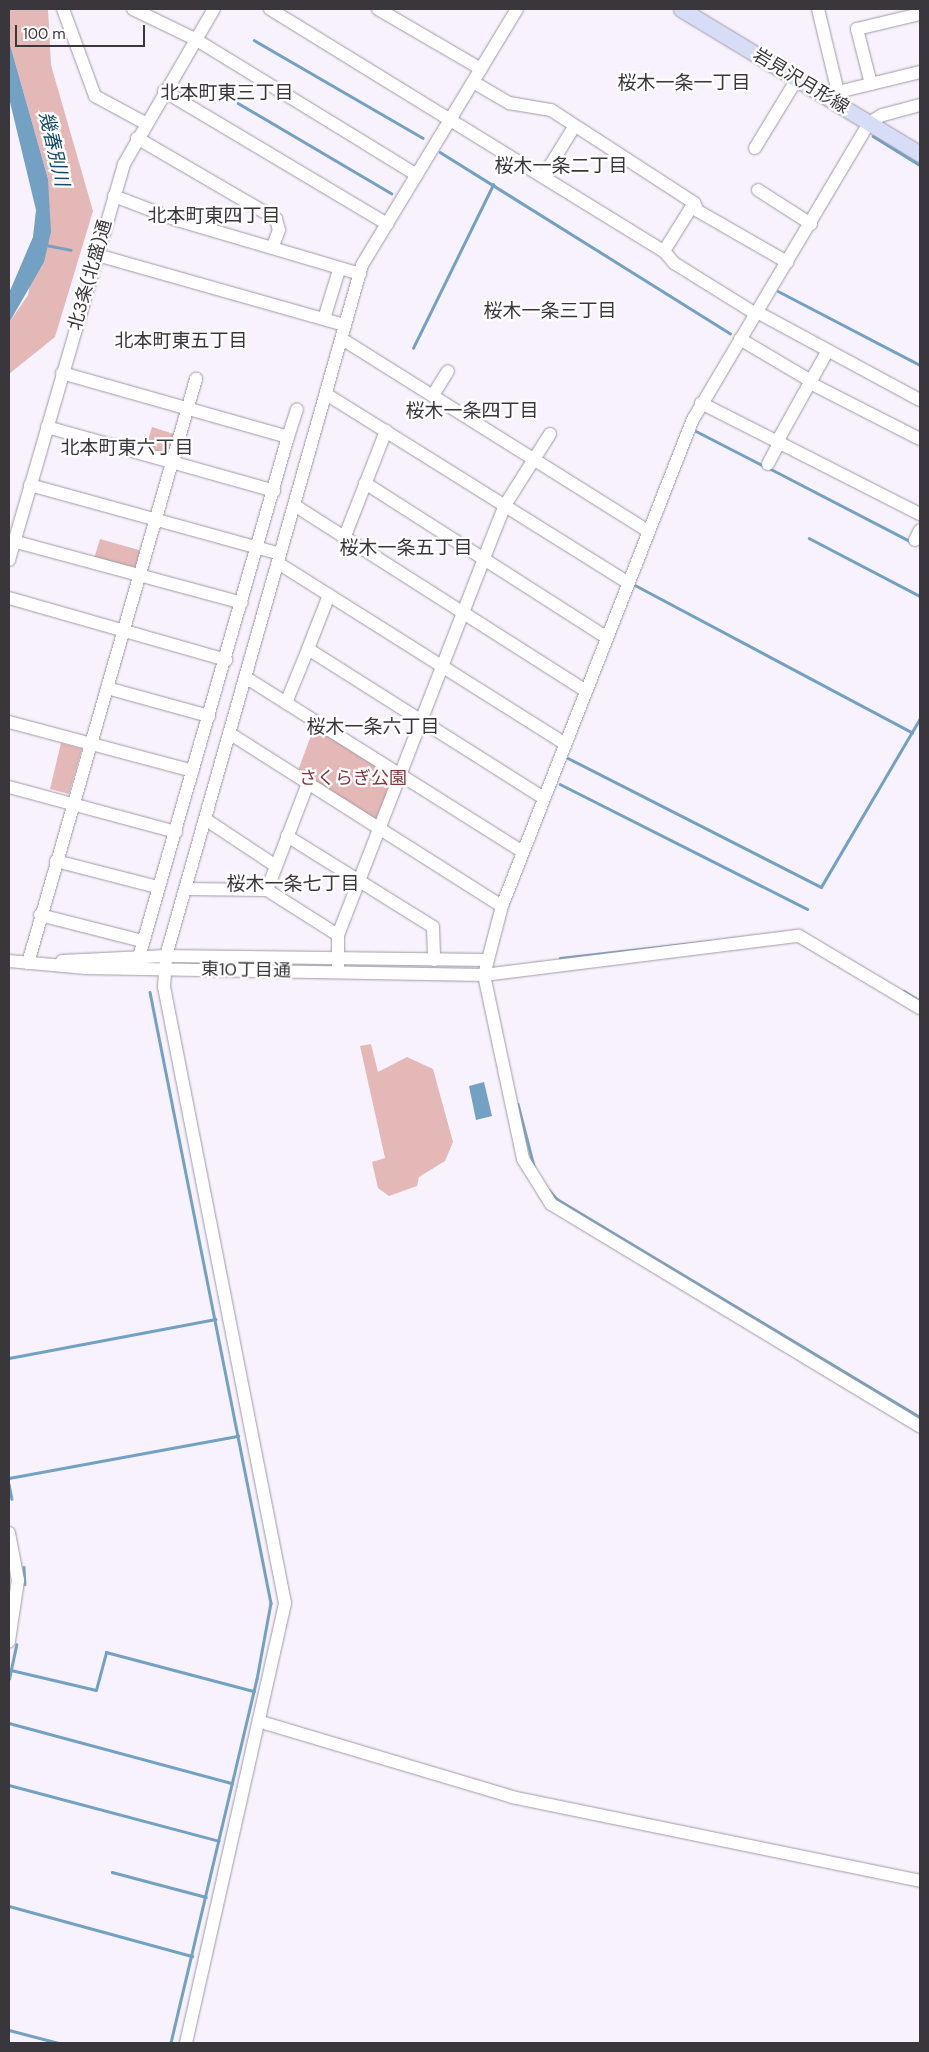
<!DOCTYPE html>
<html>
<head>
<meta charset="utf-8">
<style>
	body { margin:0 }
	#map { position:relative; width:929px; height:2052px; overflow:hidden; background:#f8f2fe; font-family:"DM Sans","Noto Sans JP",sans-serif }
	div>[style] { position:absolute }
	.green>* { inset:0; background:#e4b8b7 }
	.water>* { inset:0; background:#72a1c4 }
	.stream>* { height:2.5px; margin:-1.25px; padding:0 1.25px; transform-origin:1.25px; border-radius:1.25px; background:#72a1c4 }
	.roads { filter:drop-shadow(0 0 1px #a09aa5) drop-shadow(0 0 1px #a09aa5) }
	.minor>* { height:12px; margin:-6px; padding:0 6px; transform-origin:6px; border-radius:6px; background:#fff }
	.major>* { height:15px; margin:-7.5px; padding:0 7.5px; transform-origin:7.5px; border-radius:7.5px; background:#d7ddf7 }
	span { translate:-50% -50%; white-space:nowrap; text-align:center; line-height:1.15; -webkit-text-stroke:4.5px #fff; paint-order:stroke }
	.street-label { font-size:18px; color:#3a373c }
	.park-label { font-size:18px; color:#80363b }
	.neighbourhood-label { font-size:19px; color:#3a373c }
	.water-label { font-size:19px; color:#10496c; font-style:italic }
	.frame { position:absolute; inset:0; border:10px solid #3a373c; pointer-events:none }
	.scale { position:absolute; left:15px; top:25px; width:130px; height:22px; box-sizing:border-box; border:2px solid #3a373c; border-top:0; padding-left:6px; font-size:15px; line-height:18px; white-space:nowrap; color:#3a373c; -webkit-text-stroke:4px #fff; paint-order:stroke }
</style>
</head>
<body>
<div id="map">
	<div class="green">
		<i style="clip-path:polygon(9px 9px,48px 9px,51px 65px,93px 211px,55px 337px,9px 374px,9px 323px,28px 295px,48px 179px,9px 41px)"></i>
		<i style="clip-path:polygon(152px 427px,180px 436px,172px 462px,144px 454px)"></i>
		<i style="clip-path:polygon(100px 539px,146px 552px,140px 575px,93px 562px)"></i>
		<i style="clip-path:polygon(316px 722px,401px 775px,381px 829px,296px 776px)"></i>
		<i style="clip-path:polygon(61px 743px,82px 749px,69px 794px,50px 789px)"></i>
		<i style="clip-path:polygon(371px 1044px,378px 1072px,407px 1057px,433px 1069px,453px 1142px,445px 1161px,419px 1177px,417px 1186px,389px 1196px,378px 1188px,372px 1162px,385px 1158px,360px 1046px)"></i>
	</div>
	<div class="water">
		<i style="clip-path:polygon(9px 41px,48px 179px,51px 232px,44px 262px,9px 323px,9px 293px,33px 237px,36px 210px,9px 98px)"></i>
		<i style="clip-path:polygon(484px 1082px,492px 1116px,476px 1120px,469px 1086px)"></i>
	</div>
	<div class="stream">
		<i style="left:254px;top:40px;width:195px;rotate:30.1deg"></i>
		<i style="left:238px;top:103px;width:178px;rotate:30.5deg"></i>
		<i style="left:873px;top:136px;width:55px;rotate:31.7deg"></i>
		<i style="left:440px;top:152px;width:342px;rotate:32deg"></i>
		<i style="left:46px;top:245px;width:25px;rotate:11deg"></i>
		<i style="left:778px;top:291px;width:160px;rotate:27.5deg"></i>
		<i style="left:413px;top:348px;width:182px;rotate:-63.9deg"></i>
		<i style="left:696px;top:431px;width:76px;rotate:27.2deg"></i>
		<i style="left:769px;top:468px;width:159px;rotate:27.4deg"></i>
		<i style="left:809px;top:538px;width:125px;rotate:27.6deg"></i>
		<i style="left:635px;top:585px;width:314px;rotate:28deg"></i>
		<i style="left:568px;top:758px;width:284px;rotate:27deg"></i>
		<i style="left:821px;top:887px;width:196px;rotate:-59.6deg"></i>
		<i style="left:560px;top:784px;width:277px;rotate:26.8deg"></i>
		<i style="left:560px;top:958px;width:241px;rotate:-6.4deg"></i>
		<i style="left:904px;top:991px;width:19px;rotate:32deg"></i>
		<i style="left:150px;top:992px;width:623px;rotate:78.8deg"></i>
		<i style="left:271px;top:1603px;width:77px;rotate:100.4deg"></i>
		<i style="left:257px;top:1679px;width:374px;rotate:103.3deg"></i>
		<i style="left:518px;top:1104px;width:64px;rotate:75.5deg"></i>
		<i style="left:549px;top:1190px;width:12px;rotate:48deg"></i>
		<i style="left:557px;top:1199px;width:423px;rotate:31deg"></i>
		<i style="left:9px;top:1358px;width:210px;rotate:-10.7deg"></i>
		<i style="left:9px;top:1478px;width:233px;rotate:-10.4deg"></i>
		<i style="left:9px;top:1484px;width:15px;rotate:79deg"></i>
		<i style="left:24px;top:1567px;width:17px;rotate:87deg"></i>
		<i style="left:11px;top:1670px;width:87px;rotate:13.2deg"></i>
		<i style="left:96px;top:1690px;width:39px;rotate:-75deg"></i>
		<i style="left:106px;top:1652px;width:153px;rotate:14.8deg"></i>
		<i style="left:9px;top:1679px;width:35px;rotate:-78deg"></i>
		<i style="left:9px;top:1723px;width:231px;rotate:15.1deg"></i>
		<i style="left:9px;top:1785px;width:217px;rotate:14.9deg"></i>
		<i style="left:112px;top:1872px;width:97px;rotate:14.9deg"></i>
		<i style="left:9px;top:1906px;width:190px;rotate:15.3deg"></i>
		<i style="left:9px;top:2030px;width:52px;rotate:14.6deg"></i>
	</div>
	<div class="roads">
		<div class="minor">
			<i style="left:63px;top:9px;width:93px;rotate:69.8deg"></i>
			<i style="left:95px;top:96px;width:57px;rotate:28.4deg"></i>
			<i style="left:133px;top:9px;width:69px;rotate:25.8deg"></i>
			<i style="left:195px;top:39px;width:260px;rotate:31.5deg"></i>
			<i style="left:270px;top:9px;width:462px;rotate:31.6deg"></i>
			<i style="left:378px;top:9px;width:119px;rotate:30.2deg"></i>
			<i style="left:818px;top:9px;width:85px;rotate:76.5deg"></i>
			<i style="left:473px;top:82px;width:42px;rotate:30.3deg"></i>
			<i style="left:509px;top:103px;width:43px;rotate:9.5deg"></i>
			<i style="left:551px;top:110px;width:171px;rotate:33deg"></i>
			<i style="left:694px;top:203px;width:9px;rotate:63deg"></i>
			<i style="left:698px;top:211px;width:103px;rotate:29.8deg"></i>
			<i style="left:871px;top:84px;width:57px;rotate:-104.3deg"></i>
			<i style="left:857px;top:29px;width:65px;rotate:-13.4deg"></i>
			<i style="left:164px;top:91px;width:260px;rotate:30.8deg"></i>
			<i style="left:830px;top:99px;width:11px;rotate:-41deg"></i>
			<i style="left:838px;top:92px;width:84px;rotate:-13.7deg"></i>
			<i style="left:920px;top:105px;width:39px;rotate:165deg"></i>
			<i style="left:882px;top:115px;width:15px;rotate:148deg"></i>
			<i style="left:869px;top:123px;width:344px;rotate:120.7deg"></i>
			<i style="left:693px;top:419px;width:523px;rotate:111.41deg"></i>
			<i style="left:502px;top:906px;width:71px;rotate:104.6deg"></i>
			<i style="left:484px;top:975px;width:188px;rotate:78deg"></i>
			<i style="left:523px;top:1159px;width:53px;rotate:58.1deg"></i>
			<i style="left:551px;top:1204px;width:431px;rotate:31.1deg"></i>
			<i style="left:137px;top:138px;width:161px;rotate:30.2deg"></i>
			<i style="left:276px;top:219px;width:11px;rotate:75deg"></i>
			<i style="left:279px;top:230px;width:19px;rotate:111deg"></i>
			<i style="left:755px;top:148px;width:81px;rotate:-58.7deg"></i>
			<i style="left:543px;top:177px;width:59px;rotate:-58.2deg"></i>
			<i style="left:758px;top:190px;width:63px;rotate:32.7deg"></i>
			<i style="left:114px;top:196px;width:67px;rotate:20.9deg"></i>
			<i style="left:177px;top:220px;width:191px;rotate:16.4deg"></i>
			<i style="left:694px;top:203px;width:57px;rotate:122deg"></i>
			<i style="left:664px;top:251px;width:16px;rotate:50deg"></i>
			<i style="left:674px;top:263px;width:97px;rotate:31.9deg"></i>
			<i style="left:97px;top:255px;width:258px;rotate:15.8deg"></i>
			<i style="left:757px;top:312px;width:185px;rotate:28.4deg"></i>
			<i style="left:324px;top:319px;width:51px;rotate:-73deg"></i>
			<i style="left:342px;top:339px;width:360px;rotate:32.1deg"></i>
			<i style="left:740px;top:339px;width:82px;rotate:30.6deg"></i>
			<i style="left:62px;top:373px;width:235px;rotate:15.8deg"></i>
			<i style="left:288px;top:437px;width:541px;rotate:105.99deg"></i>
			<i style="left:810px;top:383px;width:123px;rotate:27deg"></i>
			<i style="left:326px;top:394px;width:355px;rotate:32deg"></i>
			<i style="left:433px;top:395px;width:28px;rotate:-58deg"></i>
			<i style="left:701px;top:403px;width:246px;rotate:26.9deg"></i>
			<i style="left:47px;top:427px;width:236px;rotate:15.7deg"></i>
			<i style="left:288px;top:437px;width:29px;rotate:-72deg"></i>
			<i style="left:778px;top:440px;width:101px;rotate:-60.9deg"></i>
			<i style="left:768px;top:464px;width:26px;rotate:-62deg"></i>
			<i style="left:365px;top:483px;width:286px;rotate:32.6deg"></i>
			<i style="left:30px;top:485px;width:259px;rotate:15.4deg"></i>
			<i style="left:294px;top:505px;width:346px;rotate:32.5deg"></i>
			<i style="left:345px;top:536px;width:113px;rotate:-68.7deg"></i>
			<i style="left:9px;top:540px;width:241px;rotate:15.1deg"></i>
			<i style="left:915px;top:540px;width:11px;rotate:-63deg"></i>
			<i style="left:9px;top:560px;width:412px;rotate:-73.8deg"></i>
			<i style="left:124px;top:164px;width:179px;rotate:-59.9deg"></i>
			<i style="left:278px;top:563px;width:339px;rotate:32.2deg"></i>
			<i style="left:329px;top:595px;width:58px;rotate:111.3deg"></i>
			<i style="left:308px;top:649px;width:279px;rotate:32.3deg"></i>
			<i style="left:9px;top:598px;width:226px;rotate:15.9deg"></i>
			<i style="left:245px;top:677px;width:328px;rotate:32.2deg"></i>
			<i style="left:107px;top:688px;width:106px;rotate:15.4deg"></i>
			<i style="left:286px;top:703px;width:58px;rotate:-67.8deg"></i>
			<i style="left:9px;top:722px;width:190px;rotate:14.9deg"></i>
			<i style="left:229px;top:733px;width:323px;rotate:32.4deg"></i>
			<i style="left:9px;top:787px;width:173px;rotate:15.1deg"></i>
			<i style="left:205px;top:819px;width:85px;rotate:33.5deg"></i>
			<i style="left:287px;top:836px;width:172px;rotate:31.9deg"></i>
			<i style="left:433px;top:927px;width:33px;rotate:88deg"></i>
			<i style="left:56px;top:861px;width:104px;rotate:14.4deg"></i>
			<i style="left:186px;top:889px;width:81px;rotate:0.7deg"></i>
			<i style="left:267px;top:890px;width:84px;rotate:32.4deg"></i>
			<i style="left:267px;top:890px;width:115px;rotate:-69deg"></i>
			<i style="left:40px;top:915px;width:105px;rotate:14.3deg"></i>
			<i style="left:9px;top:961px;width:77px;rotate:5.2deg"></i>
			<i style="left:86px;top:968px;width:398px;rotate:1deg"></i>
			<i style="left:484px;top:975px;width:317px;rotate:-7.1deg"></i>
			<i style="left:799px;top:936px;width:141px;rotate:30.8deg"></i>
			<i style="left:62px;top:961px;width:104px;rotate:-2.8deg"></i>
			<i style="left:166px;top:956px;width:319px;rotate:0.7deg"></i>
			<i style="left:28px;top:963px;width:608px;rotate:-73.95deg"></i>
			<i style="left:338px;top:971px;width:36px;rotate:-90deg"></i>
			<i style="left:338px;top:935px;width:404px;rotate:-68.8deg"></i>
			<i style="left:484px;top:558px;width:57px;rotate:-68.4deg"></i>
			<i style="left:505px;top:505px;width:84px;rotate:-57.6deg"></i>
			<i style="left:9px;top:1533px;width:48px;rotate:79.2deg"></i>
			<i style="left:18px;top:1580px;width:62px;rotate:98.4deg"></i>
			<i style="left:261px;top:1722px;width:262px;rotate:16.6deg"></i>
			<i style="left:512px;top:1797px;width:417px;rotate:11.6deg"></i>
			<i style="left:186px;top:2043px;width:451px;rotate:-77.3deg"></i>
			<i style="left:285px;top:1603px;width:628px;rotate:-101.11deg"></i>
			<i style="left:164px;top:987px;width:31px;rotate:-86deg"></i>
			<i style="left:166px;top:956px;width:718px;rotate:-74.16deg"></i>
			<i style="left:362px;top:265px;width:299px;rotate:-58.8deg"></i>
		</div>
		<div class="major">
			<i style="left:681px;top:9px;width:280px;rotate:31.2deg"></i>
		</div>
	</div>
	<div class="street-label">
		<span style="left:801px;top:81px;rotate:31deg">岩見沢月形線</span>
		<span style="left:90px;top:275px;rotate:-74deg">北3条(北盛)通</span>
		<span style="left:246px;top:970px;rotate:1deg">東10丁目通</span>
	</div>
	<div class="park-label">
		<span style="left:353px;top:778px">さくらぎ公園</span>
	</div>
	<div class="neighbourhood-label">
		<span style="left:684px;top:83px">桜木一条一丁目</span>
		<span style="left:227px;top:93px">北本町東三丁目</span>
		<span style="left:561px;top:166px">桜木一条二丁目</span>
		<span style="left:214px;top:216px">北本町東四丁目</span>
		<span style="left:550px;top:311px">桜木一条三丁目</span>
		<span style="left:181px;top:341px">北本町東五丁目</span>
		<span style="left:472px;top:411px">桜木一条四丁目</span>
		<span style="left:127px;top:448px">北本町東六丁目</span>
		<span style="left:406px;top:548px">桜木一条五丁目</span>
		<span style="left:373px;top:727px">桜木一条六丁目</span>
		<span style="left:293px;top:884px">桜木一条七丁目</span>
	</div>
	<div class="water-label">
		<span style="left:54px;top:149px;rotate:77deg">幾春別川</span>
	</div>
	<div class="frame"></div>
	<div class="scale">100 m</div>
</div>
</body>
</html>
